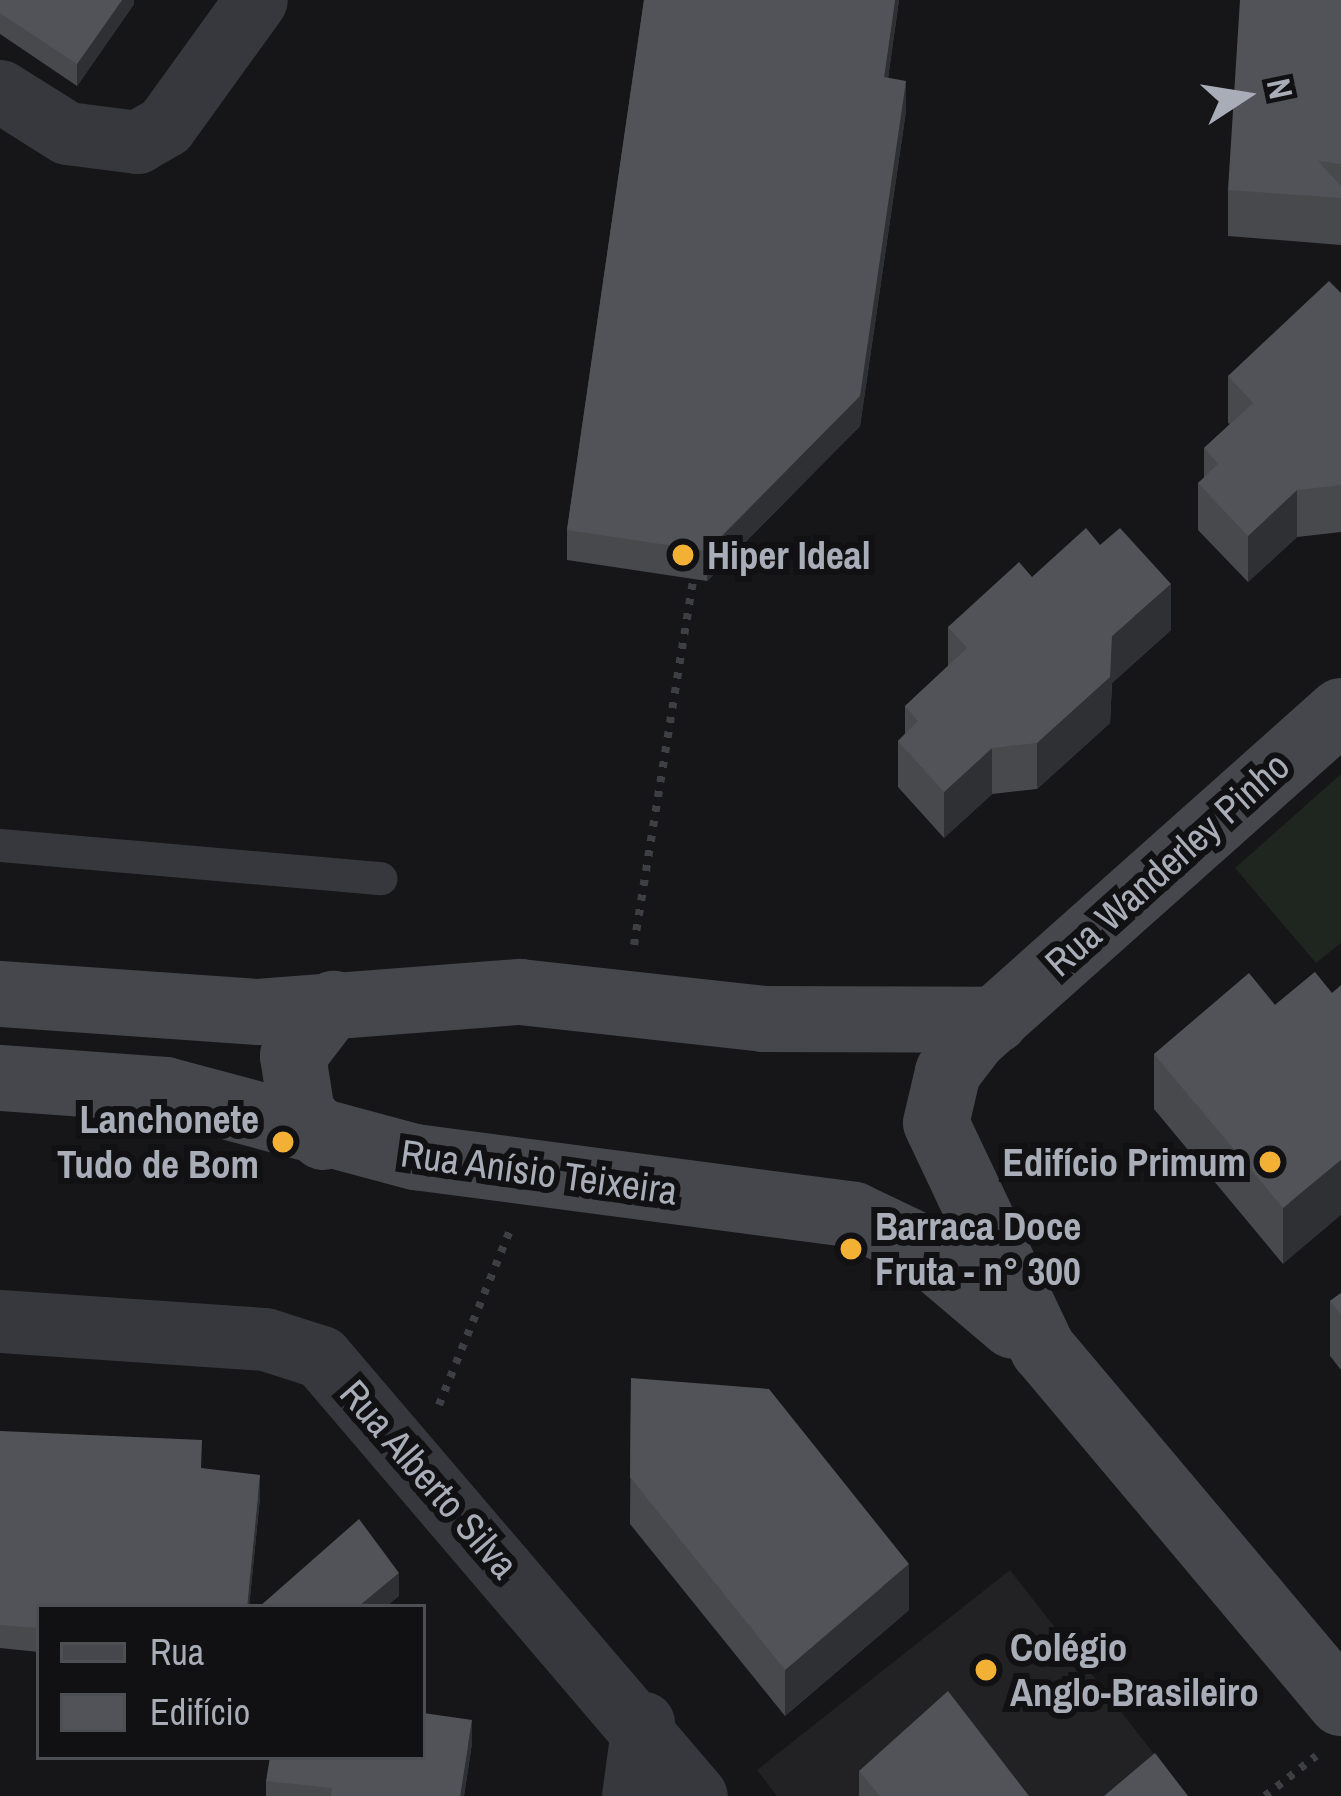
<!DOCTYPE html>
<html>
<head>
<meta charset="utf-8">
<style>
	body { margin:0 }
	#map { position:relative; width:1341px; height:1796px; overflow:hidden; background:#161618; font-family:"Archivo Narrow",sans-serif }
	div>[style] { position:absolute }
	.built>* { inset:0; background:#222225 }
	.green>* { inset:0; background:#1e261f }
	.path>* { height:8px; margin-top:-4px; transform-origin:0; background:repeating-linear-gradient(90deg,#3d3f44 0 6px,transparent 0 15px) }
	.lane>* { height:33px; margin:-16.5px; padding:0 16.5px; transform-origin:16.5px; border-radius:16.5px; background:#37383d }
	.street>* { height:63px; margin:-31.5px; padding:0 31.5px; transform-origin:31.5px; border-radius:31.5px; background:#37383d }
	.secondary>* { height:66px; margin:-33px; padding:0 33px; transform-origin:33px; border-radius:33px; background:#45474d }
	.wall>* { inset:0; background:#47494d }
	.shaded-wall>* { inset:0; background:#2f3033 }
	.building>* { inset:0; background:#525359 }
	.dots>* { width:33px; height:33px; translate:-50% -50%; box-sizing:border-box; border:6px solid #111113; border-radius:50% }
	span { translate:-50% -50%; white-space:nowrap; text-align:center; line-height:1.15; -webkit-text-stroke:12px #111113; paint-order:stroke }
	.poi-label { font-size:39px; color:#a8adb8; font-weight:700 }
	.left { translate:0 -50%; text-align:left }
	.right { translate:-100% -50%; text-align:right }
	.street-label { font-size:39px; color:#a8adb8 }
	.legend { position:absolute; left:36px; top:1604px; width:390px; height:156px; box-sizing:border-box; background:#111113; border:3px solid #4d4f55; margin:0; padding:15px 21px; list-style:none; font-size:36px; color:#a8adb8 }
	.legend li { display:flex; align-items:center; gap:24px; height:60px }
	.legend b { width:60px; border:3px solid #4d4f55 }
	.north { position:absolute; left:1185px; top:36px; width:120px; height:120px; -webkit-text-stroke:9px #111113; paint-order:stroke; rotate:78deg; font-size:33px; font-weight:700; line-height:48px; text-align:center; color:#a8adb8 }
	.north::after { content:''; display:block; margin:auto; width:42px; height:54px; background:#a8adb8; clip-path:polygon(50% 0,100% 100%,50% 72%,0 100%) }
</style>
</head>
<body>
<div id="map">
	<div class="built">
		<i style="clip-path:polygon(1010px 1570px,1187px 1796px,777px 1796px,757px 1770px)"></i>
	</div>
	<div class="green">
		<i style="clip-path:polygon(1341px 774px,1341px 943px,1316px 963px,1235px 868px)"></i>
	</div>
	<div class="path">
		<i style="left:634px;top:945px;width:371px;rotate:-80.8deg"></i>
		<i style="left:439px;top:1405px;width:189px;rotate:-67.9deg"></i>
		<i style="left:1265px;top:1796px;width:65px;rotate:-38.1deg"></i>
	</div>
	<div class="lane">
		<i style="left:0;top:845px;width:382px;rotate:5deg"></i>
	</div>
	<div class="street">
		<i style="left:0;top:91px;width:79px;rotate:32.1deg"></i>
		<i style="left:67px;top:133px;width:71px;rotate:7.3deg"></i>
		<i style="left:137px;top:142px;width:32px;rotate:-30deg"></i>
		<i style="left:165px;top:126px;width:155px;rotate:-54.2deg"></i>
		<i style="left:0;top:1321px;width:266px;rotate:3.9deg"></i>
		<i style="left:265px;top:1339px;width:59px;rotate:17.8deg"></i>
		<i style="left:321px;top:1357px;width:577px;rotate:49.5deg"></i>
		<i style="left:633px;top:1796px;width:74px;rotate:-82.2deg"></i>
	</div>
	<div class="secondary">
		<i style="left:1341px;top:711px;width:492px;rotate:138.3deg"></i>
		<i style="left:974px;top:1038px;width:43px;rotate:127.4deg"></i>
		<i style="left:948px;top:1072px;width:52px;rotate:103.2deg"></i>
		<i style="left:936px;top:1123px;width:250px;rotate:64.7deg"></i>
		<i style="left:1043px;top:1349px;width:463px;rotate:49.9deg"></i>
		<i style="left:0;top:994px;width:259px;rotate:4deg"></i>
		<i style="left:258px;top:1012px;width:263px;rotate:-4.4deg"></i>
		<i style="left:520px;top:992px;width:244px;rotate:6.3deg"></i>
		<i style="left:763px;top:1019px;width:233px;rotate:0.2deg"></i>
		<i style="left:0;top:1078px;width:166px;rotate:4.1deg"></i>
		<i style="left:166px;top:1090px;width:258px;rotate:15.1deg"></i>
		<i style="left:415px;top:1157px;width:443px;rotate:7.5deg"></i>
		<i style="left:854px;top:1215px;width:72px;rotate:25.5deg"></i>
		<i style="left:919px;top:1246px;width:123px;rotate:40.4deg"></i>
		<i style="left:323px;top:1137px;width:32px;rotate:-131deg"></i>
		<i style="left:302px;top:1113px;width:58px;rotate:-99deg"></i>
		<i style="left:293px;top:1056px;width:66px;rotate:-52.4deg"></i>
	</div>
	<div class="wall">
		<i style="clip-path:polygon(0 0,134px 0,134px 4px,77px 86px,0 34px)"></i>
		<i style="clip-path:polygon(644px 0,899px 0,888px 78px,906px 111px,860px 426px,707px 581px,567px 560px,567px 530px)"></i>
		<i style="clip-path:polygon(1341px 0,1341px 245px,1228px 236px,1228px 190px)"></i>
		<i style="clip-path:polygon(1341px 293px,1341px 532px,1297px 537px,1248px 582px,1198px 530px,1198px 483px,1204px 478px,1204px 448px,1230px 424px,1228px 423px,1228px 376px)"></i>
		<i style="clip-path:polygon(1032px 577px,1171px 630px,1112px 683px,1110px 723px,1037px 789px,992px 794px,944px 838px,898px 787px,898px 741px,905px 734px,905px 706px,948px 666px,948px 627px)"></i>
		<i style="clip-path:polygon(1315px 972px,1283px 1264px,1154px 1109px,1154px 1054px,1275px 1005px)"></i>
		<i style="clip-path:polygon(1341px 1293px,1341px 1370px,1330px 1356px,1330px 1301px)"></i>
		<i style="clip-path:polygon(631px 1378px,909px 1610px,785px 1716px,630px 1524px)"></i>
		<i style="clip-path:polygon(0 1431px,202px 1468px,260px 1498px,249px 1607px,39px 1607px,39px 1652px,0 1648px)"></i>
		<i style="clip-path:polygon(472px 1743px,464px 1796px,266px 1796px,266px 1781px)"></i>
		<i style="clip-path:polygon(859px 1771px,1029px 1796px,859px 1796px)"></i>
	</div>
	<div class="shaded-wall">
		<i style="clip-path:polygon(122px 0,134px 0,134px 4px,77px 86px,77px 64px)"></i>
		<i style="clip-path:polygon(895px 0,899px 0,884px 107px,884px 77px)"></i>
		<i style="clip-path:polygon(906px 81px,906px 111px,860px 426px,707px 581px,707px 551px)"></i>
		<i style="clip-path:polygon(1297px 490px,1297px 537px,1248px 582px,1248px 536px)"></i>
		<i style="clip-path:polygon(1171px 584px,1171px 630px,1112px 683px,1110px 723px,1037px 789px,1037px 743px,1112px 636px)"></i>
		<i style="clip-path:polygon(992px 748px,992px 794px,944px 838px,944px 792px)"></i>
		<i style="clip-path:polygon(1341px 1160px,1341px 1215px,1283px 1264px,1283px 1208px)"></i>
		<i style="clip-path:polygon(260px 1475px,260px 1498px,249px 1607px,247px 1607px)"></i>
		<i style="clip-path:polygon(909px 1564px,909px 1610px,785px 1716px,785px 1670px)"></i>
		<i style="clip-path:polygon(399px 1573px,399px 1596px,386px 1607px,358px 1607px)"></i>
		<i style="clip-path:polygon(472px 1720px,472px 1743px,464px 1796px,460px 1796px)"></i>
	</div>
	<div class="building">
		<i style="clip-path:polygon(0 0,122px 0,77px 64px,0 13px)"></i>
		<i style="clip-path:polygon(644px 0,895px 0,884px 77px,906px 81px,860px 396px,707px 551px,567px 530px)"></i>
		<i style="clip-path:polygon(1240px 0,1341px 0,1341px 164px,1318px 161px,1341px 186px,1341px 198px,1228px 190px)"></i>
		<i style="clip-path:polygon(1329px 281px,1341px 293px,1341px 485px,1297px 490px,1248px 536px,1198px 483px,1218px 464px,1204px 448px,1253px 403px,1228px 376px)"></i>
		<i style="clip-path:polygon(1086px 528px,1100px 545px,1120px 528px,1171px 584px,1112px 636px,1110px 677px,1037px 743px,992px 748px,944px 792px,898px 741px,918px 721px,905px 706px,967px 648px,948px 627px,1019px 562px,1032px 577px)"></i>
		<i style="clip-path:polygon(1315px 972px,1332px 993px,1341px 985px,1341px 1160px,1283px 1208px,1154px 1054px,1249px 973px,1275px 1005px)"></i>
		<i style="clip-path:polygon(1341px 1293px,1341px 1315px,1330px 1301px)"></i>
		<i style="clip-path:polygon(631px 1378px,769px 1389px,909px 1564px,785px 1670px,630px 1477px)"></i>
		<i style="clip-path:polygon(0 1431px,202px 1440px,201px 1468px,260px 1475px,247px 1607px,39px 1607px,39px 1628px,0 1625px)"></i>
		<i style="clip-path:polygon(359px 1519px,399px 1573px,358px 1607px,259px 1607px)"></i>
		<i style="clip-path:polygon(948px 1691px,1029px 1796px,880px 1796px,859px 1771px)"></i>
		<i style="clip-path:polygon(423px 1713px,472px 1720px,460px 1796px,331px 1796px,332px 1788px,266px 1781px,270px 1757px,423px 1757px)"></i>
		<i style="clip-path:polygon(1155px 1753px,1188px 1796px,1104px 1796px)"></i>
	</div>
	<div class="dots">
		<i style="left:683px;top:555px;background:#f2b134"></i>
		<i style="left:283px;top:1142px;background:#f2b134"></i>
		<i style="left:1270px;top:1162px;background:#f2b134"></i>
		<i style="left:851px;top:1249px;background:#f2b134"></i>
		<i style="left:986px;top:1670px;background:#f2b134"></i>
	</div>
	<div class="poi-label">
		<span class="left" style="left:707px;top:555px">Hiper Ideal</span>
		<span class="right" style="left:259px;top:1142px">Lanchonete<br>Tudo de Bom</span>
		<span class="right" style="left:1246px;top:1162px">Edifício Primum</span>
		<span class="left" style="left:875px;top:1249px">Barraca Doce<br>Fruta - n° 300</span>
		<span class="left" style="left:1010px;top:1670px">Colégio<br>Anglo-Brasileiro</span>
	</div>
	<div class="street-label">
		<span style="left:1167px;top:864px;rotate:-42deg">Rua Wanderley Pinho</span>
		<span style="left:539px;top:1172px;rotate:8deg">Rua Anísio Teixeira</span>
		<span style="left:429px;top:1479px;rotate:49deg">Rua Alberto Silva</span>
	</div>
	<ul class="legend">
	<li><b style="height:15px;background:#45474d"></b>Rua</li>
	<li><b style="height:33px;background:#525359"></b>Edifício</li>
	</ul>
	<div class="north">N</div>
</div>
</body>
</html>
